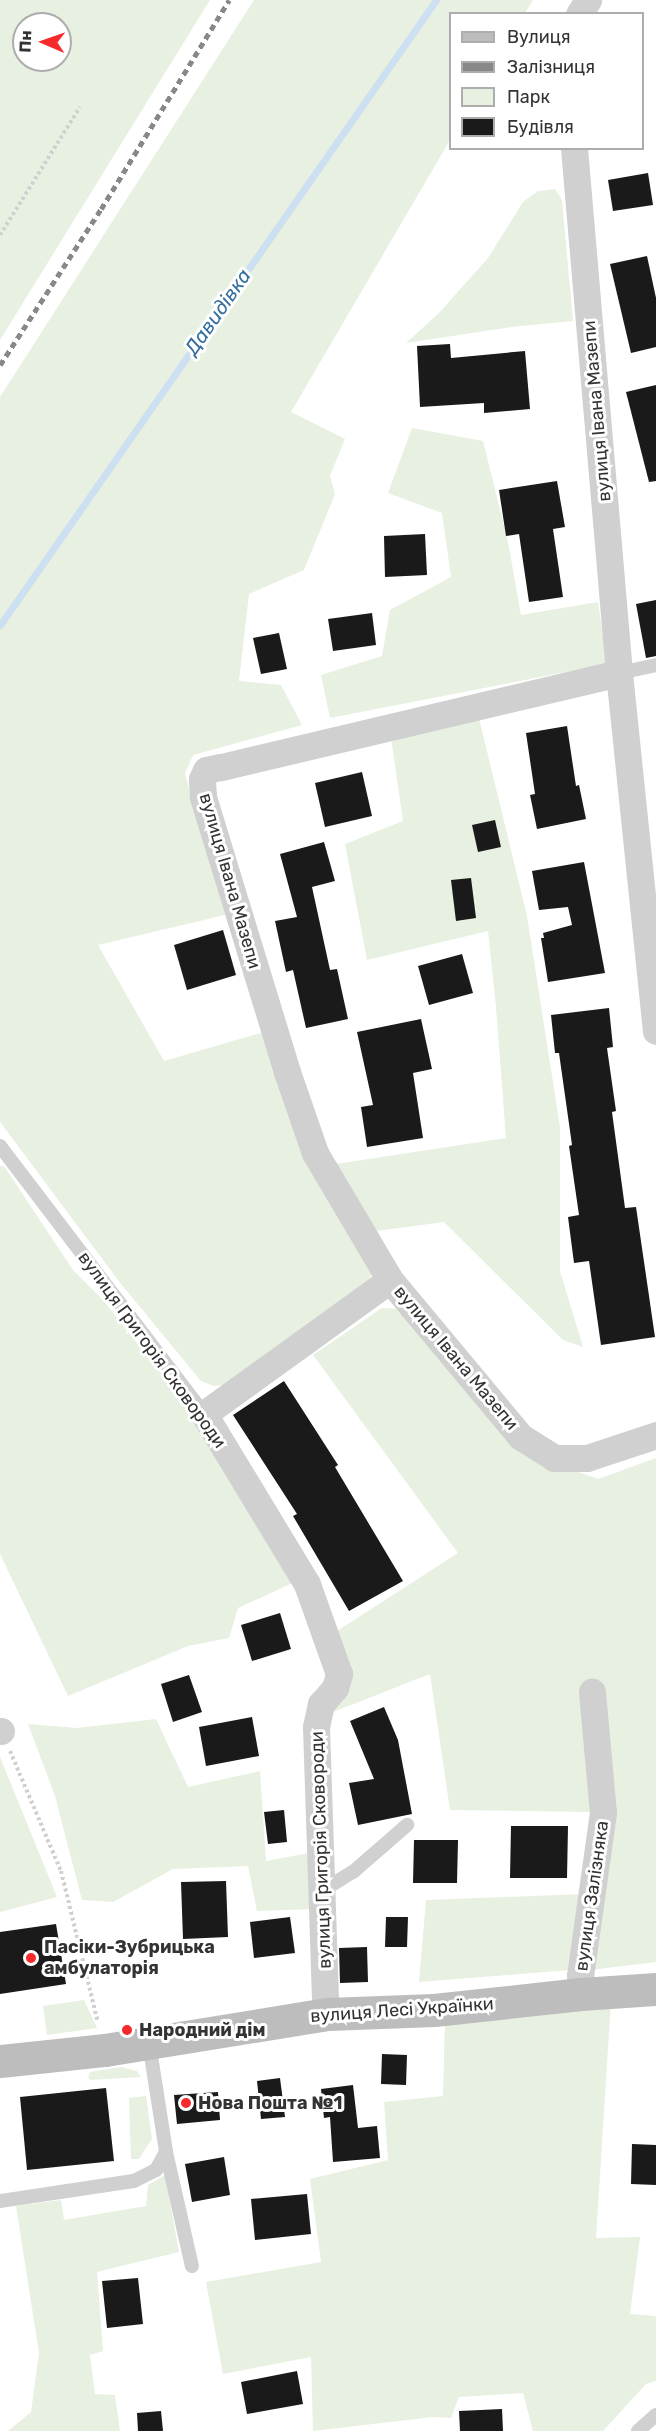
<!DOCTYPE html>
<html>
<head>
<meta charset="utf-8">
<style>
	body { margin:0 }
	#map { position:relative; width:656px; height:2431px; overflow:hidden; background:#fff; font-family:Rubik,sans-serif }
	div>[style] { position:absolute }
	.green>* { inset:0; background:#e8f0e1 }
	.stream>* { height:7px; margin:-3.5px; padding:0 3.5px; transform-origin:3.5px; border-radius:3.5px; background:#cce0f1 }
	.building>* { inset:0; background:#1a1a1a }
	.path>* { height:4px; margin-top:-2px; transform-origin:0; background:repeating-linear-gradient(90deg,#d0d0d0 0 3px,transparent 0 6px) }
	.service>* { height:14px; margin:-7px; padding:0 7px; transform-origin:7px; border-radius:7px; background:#d0d0d0 }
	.minor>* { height:27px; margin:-13.5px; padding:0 13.5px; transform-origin:13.5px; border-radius:13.5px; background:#d0d0d0 }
	.secondary>* { height:33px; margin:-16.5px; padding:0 16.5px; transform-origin:16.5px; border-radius:16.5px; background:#bdbdbd }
	.rail>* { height:4.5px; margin-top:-2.25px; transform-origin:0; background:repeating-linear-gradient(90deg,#888 0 6px,transparent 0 10.5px) }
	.dots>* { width:16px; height:16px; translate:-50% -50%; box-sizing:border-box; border:3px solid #fff; border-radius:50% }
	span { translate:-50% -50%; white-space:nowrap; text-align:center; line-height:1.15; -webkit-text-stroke:6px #fff; paint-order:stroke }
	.street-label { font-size:18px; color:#333 }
	.poi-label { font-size:18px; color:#333; font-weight:700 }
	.left { translate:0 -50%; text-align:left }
	.water-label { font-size:20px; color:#37709f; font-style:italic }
	.legend { position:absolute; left:449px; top:12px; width:195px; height:138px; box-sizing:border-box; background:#fff; border:2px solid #adadad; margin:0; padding:8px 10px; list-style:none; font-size:18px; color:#333 }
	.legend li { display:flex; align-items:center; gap:12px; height:30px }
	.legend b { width:30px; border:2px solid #adadad }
	.north { position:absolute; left:12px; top:12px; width:60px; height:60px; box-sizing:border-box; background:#fff; border:2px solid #adadad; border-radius:50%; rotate:272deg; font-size:16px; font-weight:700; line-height:24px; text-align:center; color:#333 }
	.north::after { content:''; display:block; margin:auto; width:21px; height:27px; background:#f6292b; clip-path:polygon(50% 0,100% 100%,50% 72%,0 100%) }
</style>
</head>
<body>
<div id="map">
	<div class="green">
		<i style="clip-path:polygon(evenodd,0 0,210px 0,0 340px,0 0,24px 24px,60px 24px,60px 60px,24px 60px,24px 24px)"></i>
		<i style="clip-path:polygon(254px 0,533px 0,525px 13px,450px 14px,450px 140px,291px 412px,345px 439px,330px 476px,335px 494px,304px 570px,249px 594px,239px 681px,281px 685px,302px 725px,193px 755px,185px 774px,225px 915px,98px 945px,164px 1061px,264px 1032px,372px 1270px,370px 1284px,230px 1384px,214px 1386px,201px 1381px,121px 1284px,0 1122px,0 397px)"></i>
		<i style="clip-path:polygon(555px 189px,562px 200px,573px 321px,511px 327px,406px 343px,439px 313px,488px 258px,523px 202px,538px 191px)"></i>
		<i style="clip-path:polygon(412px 428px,483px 441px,508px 542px,521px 615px,598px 602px,607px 664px,330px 718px,321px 675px,382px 656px,390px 610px,451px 577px,442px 513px,388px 493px)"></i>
		<i style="clip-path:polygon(478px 714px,527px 916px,560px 1127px,560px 1271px,583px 1347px,563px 1340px,444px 1222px,376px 1231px,336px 1164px,506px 1138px,496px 1007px,488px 931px,367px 960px,345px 844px,403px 821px,391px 738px)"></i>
		<i style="clip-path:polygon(0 1166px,4px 1166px,73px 1270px,103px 1300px,198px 1420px,295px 1582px,238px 1608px,229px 1638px,188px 1646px,68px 1696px,0 1554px)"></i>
		<i style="clip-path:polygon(382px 1308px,403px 1309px,521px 1451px,598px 1479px,656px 1458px,656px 1962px,590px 1970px,593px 1812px,450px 1810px,430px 1674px,328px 1714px,337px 1631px,458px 1553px,313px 1355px)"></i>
		<i style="clip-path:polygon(156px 1719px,188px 1787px,260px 1771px,266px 1861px,314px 1852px,315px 1909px,257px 1911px,248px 1866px,173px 1869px,113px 1902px,82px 1900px,55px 1796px,28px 1724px,77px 1728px)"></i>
		<i style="clip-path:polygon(0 1757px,57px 1897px,0 1912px)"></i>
		<i style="clip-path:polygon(584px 1894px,569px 1970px,419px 1982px,426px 1900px)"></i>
		<i style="clip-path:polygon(84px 2000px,97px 2028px,47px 2035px,43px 2006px)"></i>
		<i style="clip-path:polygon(611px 2001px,596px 2238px,640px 2237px,630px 2314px,656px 2316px,656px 2381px,646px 2384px,603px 2431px,533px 2431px,523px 2393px,459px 2397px,451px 2418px,433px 2417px,313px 2431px,311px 2357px,223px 2374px,206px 2282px,321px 2262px,310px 2179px,388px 2160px,384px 2102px,443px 2096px,445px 2020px)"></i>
		<i style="clip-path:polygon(121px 2067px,137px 2071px,141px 2077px,91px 2080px,88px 2078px,90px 2072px)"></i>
		<i style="clip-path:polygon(146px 2096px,152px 2139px,139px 2159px,131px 2159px,129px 2098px)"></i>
		<i style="clip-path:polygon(165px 2175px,179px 2252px,97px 2272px,103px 2351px,90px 2355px,95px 2394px,115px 2395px,120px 2431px,8px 2431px,31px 2412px,39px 2353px,16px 2206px,61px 2200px,64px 2220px,146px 2206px,148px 2185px)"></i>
	</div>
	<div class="stream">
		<i style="left:0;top:625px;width:762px;rotate:-55.1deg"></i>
	</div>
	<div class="building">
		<i style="clip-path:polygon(648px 173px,653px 205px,613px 211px,608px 180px)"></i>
		<i style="clip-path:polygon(647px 256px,656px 298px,656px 347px,631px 353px,610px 264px)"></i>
		<i style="clip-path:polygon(450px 344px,451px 358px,525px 351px,530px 409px,484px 413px,484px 403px,420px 407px,417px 346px)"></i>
		<i style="clip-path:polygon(656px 385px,656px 481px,649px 482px,626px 392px)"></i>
		<i style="clip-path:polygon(557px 481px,565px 527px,553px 529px,563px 597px,529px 602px,519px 534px,506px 536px,499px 490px)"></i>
		<i style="clip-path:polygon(425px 534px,427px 575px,385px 577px,384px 536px)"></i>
		<i style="clip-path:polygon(656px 600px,656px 656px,646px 658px,636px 604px)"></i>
		<i style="clip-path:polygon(372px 613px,376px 645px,333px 651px,328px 619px)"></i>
		<i style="clip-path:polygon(279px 633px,287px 669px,261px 674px,253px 638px)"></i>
		<i style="clip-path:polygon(567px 726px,576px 786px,579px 785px,586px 819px,537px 829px,530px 795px,535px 794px,526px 733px)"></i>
		<i style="clip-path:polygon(362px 772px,372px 816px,325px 827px,315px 783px)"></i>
		<i style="clip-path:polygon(495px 820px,501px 847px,478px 852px,472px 825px)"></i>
		<i style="clip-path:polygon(324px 842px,335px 881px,312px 887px,330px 970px,337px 969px,348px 1019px,306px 1028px,293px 970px,286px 972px,275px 921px,297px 917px,280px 854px)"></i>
		<i style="clip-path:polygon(584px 862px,605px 973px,548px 982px,541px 938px,544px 938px,543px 933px,572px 925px,568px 907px,539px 910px,532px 871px)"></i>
		<i style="clip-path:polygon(471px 878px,476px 918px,456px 921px,451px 880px)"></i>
		<i style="clip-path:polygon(223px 930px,236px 975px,187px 990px,174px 945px)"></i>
		<i style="clip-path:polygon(462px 954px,473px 993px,429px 1005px,418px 966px)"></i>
		<i style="clip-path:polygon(609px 1008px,613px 1047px,607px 1048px,616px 1111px,612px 1112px,625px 1208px,636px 1207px,655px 1337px,601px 1345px,589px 1261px,574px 1263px,568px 1217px,579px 1215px,569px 1146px,572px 1145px,559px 1053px,555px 1053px,551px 1015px)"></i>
		<i style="clip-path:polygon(421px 1019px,432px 1069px,413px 1073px,423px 1138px,367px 1147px,361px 1107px,373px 1105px,357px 1032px)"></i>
		<i style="clip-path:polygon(284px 1381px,338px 1465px,335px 1467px,403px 1581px,349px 1611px,293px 1516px,297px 1514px,233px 1415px)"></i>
		<i style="clip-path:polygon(280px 1613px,291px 1649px,252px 1661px,241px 1625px)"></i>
		<i style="clip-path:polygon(189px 1675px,202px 1712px,173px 1722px,161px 1684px)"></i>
		<i style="clip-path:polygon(384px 1707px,398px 1740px,412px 1814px,358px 1825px,349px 1783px,374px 1779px,350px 1721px)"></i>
		<i style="clip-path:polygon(252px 1717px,259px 1756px,206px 1766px,199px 1727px)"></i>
		<i style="clip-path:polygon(284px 1810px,287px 1842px,268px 1844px,264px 1812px)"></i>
		<i style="clip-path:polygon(511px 1826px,568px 1826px,567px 1878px,510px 1878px)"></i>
		<i style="clip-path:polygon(414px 1840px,458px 1840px,457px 1883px,413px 1883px)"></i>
		<i style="clip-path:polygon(226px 1881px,228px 1937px,183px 1939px,181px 1882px)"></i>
		<i style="clip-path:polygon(290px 1917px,295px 1953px,254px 1958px,250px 1922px)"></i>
		<i style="clip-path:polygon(386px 1917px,408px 1917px,407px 1947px,385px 1947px)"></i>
		<i style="clip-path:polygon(56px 1924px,66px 1984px,0 1994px,0 1932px)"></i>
		<i style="clip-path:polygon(367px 1947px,368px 1982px,340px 1983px,339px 1948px)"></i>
		<i style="clip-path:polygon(382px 2054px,407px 2055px,406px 2085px,381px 2084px)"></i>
		<i style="clip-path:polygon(280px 2078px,285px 2117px,261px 2119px,257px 2081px)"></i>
		<i style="clip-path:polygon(353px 2085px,358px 2128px,377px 2126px,380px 2158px,333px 2162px,330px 2117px,324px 2118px,321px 2089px)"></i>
		<i style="clip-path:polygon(106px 2088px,114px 2161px,27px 2170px,20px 2097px)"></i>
		<i style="clip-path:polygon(218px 2092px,220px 2120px,177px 2124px,174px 2095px)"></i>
		<i style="clip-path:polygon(632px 2144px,656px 2145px,656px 2185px,631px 2184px)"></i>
		<i style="clip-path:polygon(224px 2157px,230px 2195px,192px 2202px,185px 2164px)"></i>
		<i style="clip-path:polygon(307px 2194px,311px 2234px,255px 2240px,251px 2199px)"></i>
		<i style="clip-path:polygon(138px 2278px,143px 2324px,107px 2328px,102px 2281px)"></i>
		<i style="clip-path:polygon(297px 2371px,303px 2404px,247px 2414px,241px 2382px)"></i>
		<i style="clip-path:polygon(502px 2409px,503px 2431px,460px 2431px,459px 2411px)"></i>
		<i style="clip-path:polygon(161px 2411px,163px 2431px,138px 2431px,137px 2413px)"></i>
	</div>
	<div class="path">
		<i style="left:0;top:235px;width:151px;rotate:-58deg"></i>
		<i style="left:10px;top:1751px;width:130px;rotate:67deg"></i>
		<i style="left:61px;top:1871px;width:156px;rotate:76.3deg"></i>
	</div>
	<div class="service">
		<i style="left:619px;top:673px;width:38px;rotate:-12deg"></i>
		<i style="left:0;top:1146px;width:337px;rotate:52.7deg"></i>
		<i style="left:322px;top:1891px;width:36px;rotate:-32deg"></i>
		<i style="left:353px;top:1872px;width:72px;rotate:-41deg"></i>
		<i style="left:149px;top:2043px;width:110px;rotate:81.1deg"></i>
		<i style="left:166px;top:2152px;width:117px;rotate:77.2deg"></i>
		<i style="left:0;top:2201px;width:135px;rotate:-8.5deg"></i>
		<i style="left:134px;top:2181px;width:25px;rotate:-27deg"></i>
		<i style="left:156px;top:2170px;width:21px;rotate:-61deg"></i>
		<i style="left:638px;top:2431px;width:24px;rotate:-42deg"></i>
	</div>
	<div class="minor">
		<i style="left:579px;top:14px;width:17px;rotate:-57deg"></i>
		<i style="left:574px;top:148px;width:527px;rotate:85.1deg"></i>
		<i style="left:619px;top:673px;width:360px;rotate:84.1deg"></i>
		<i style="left:619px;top:673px;width:410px;rotate:166.7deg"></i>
		<i style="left:220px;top:767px;width:14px;rotate:168deg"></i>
		<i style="left:206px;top:770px;width:10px;rotate:114deg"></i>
		<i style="left:202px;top:779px;width:18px;rotate:87deg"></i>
		<i style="left:203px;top:797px;width:288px;rotate:73deg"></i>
		<i style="left:287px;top:1072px;width:86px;rotate:70.9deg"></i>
		<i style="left:315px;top:1153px;width:147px;rotate:59.4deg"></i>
		<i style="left:390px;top:1280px;width:204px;rotate:50.2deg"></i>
		<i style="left:521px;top:1437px;width:39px;rotate:32deg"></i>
		<i style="left:554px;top:1458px;width:33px"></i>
		<i style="left:587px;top:1458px;width:73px;rotate:-18.4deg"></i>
		<i style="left:0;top:1731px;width:1px"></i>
		<i style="left:581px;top:1994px;width:18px;rotate:-93deg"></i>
		<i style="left:580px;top:1976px;width:165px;rotate:-82deg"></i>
		<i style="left:603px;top:1813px;width:122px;rotate:-95.2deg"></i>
		<i style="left:328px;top:2014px;width:15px;rotate:-101deg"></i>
		<i style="left:325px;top:1999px;width:272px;rotate:-91.9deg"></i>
		<i style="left:316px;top:1727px;width:24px;rotate:-78deg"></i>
		<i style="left:321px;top:1704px;width:21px;rotate:-49deg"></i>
		<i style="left:335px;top:1688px;width:15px;rotate:-74deg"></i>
		<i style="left:339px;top:1674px;width:96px;rotate:-109.6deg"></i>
		<i style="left:307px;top:1584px;width:199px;rotate:-121.2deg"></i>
		<i style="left:204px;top:1414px;width:229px;rotate:-35.8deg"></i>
	</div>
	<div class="secondary">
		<i style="left:0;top:2061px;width:106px;rotate:-6deg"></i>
		<i style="left:105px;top:2050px;width:226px;rotate:-9.2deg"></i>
		<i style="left:328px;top:2014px;width:106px;rotate:-2.2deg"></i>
		<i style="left:434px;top:2010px;width:148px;rotate:-6.2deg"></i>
		<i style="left:581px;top:1994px;width:75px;rotate:-3.8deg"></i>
	</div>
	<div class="rail">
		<i style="left:0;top:365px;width:186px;rotate:-57.1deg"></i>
		<i style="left:101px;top:209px;width:245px;rotate:-58.5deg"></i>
	</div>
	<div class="dots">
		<i style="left:31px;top:1958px;background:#f6292b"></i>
		<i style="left:127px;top:2030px;background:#f6292b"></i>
		<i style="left:186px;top:2103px;background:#f6292b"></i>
	</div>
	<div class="street-label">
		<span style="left:597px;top:411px;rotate:-95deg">вулиця Івана Мазепи</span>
		<span style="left:230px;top:881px;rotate:74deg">вулиця Івана Мазепи</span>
		<span style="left:152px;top:1350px;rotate:54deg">вулиця Григорія Сковороди</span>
		<span style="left:456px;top:1358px;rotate:50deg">вулиця Івана Мазепи</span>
		<span style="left:321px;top:1850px;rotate:-92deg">вулиця Григорія Сковороди</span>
		<span style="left:592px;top:1896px;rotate:-82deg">вулиця Залізняка</span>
		<span style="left:402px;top:2010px;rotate:-4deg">вулиця Лесі Українки</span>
	</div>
	<div class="poi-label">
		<span class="left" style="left:44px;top:1958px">Пасіки-Зубрицька<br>амбулаторія</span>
		<span class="left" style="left:139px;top:2030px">Народний дім</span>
		<span class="left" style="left:198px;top:2103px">Нова Пошта №1</span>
	</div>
	<div class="water-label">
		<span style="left:218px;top:312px;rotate:-55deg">Давидівка</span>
	</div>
	<ul class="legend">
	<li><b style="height:8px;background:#bdbdbd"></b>Вулиця</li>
	<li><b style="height:8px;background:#888"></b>Залізниця</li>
	<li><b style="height:16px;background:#e8f0e1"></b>Парк</li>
	<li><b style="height:16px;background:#1a1a1a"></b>Будівля</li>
	</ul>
	<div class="north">Пн</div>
</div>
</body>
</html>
